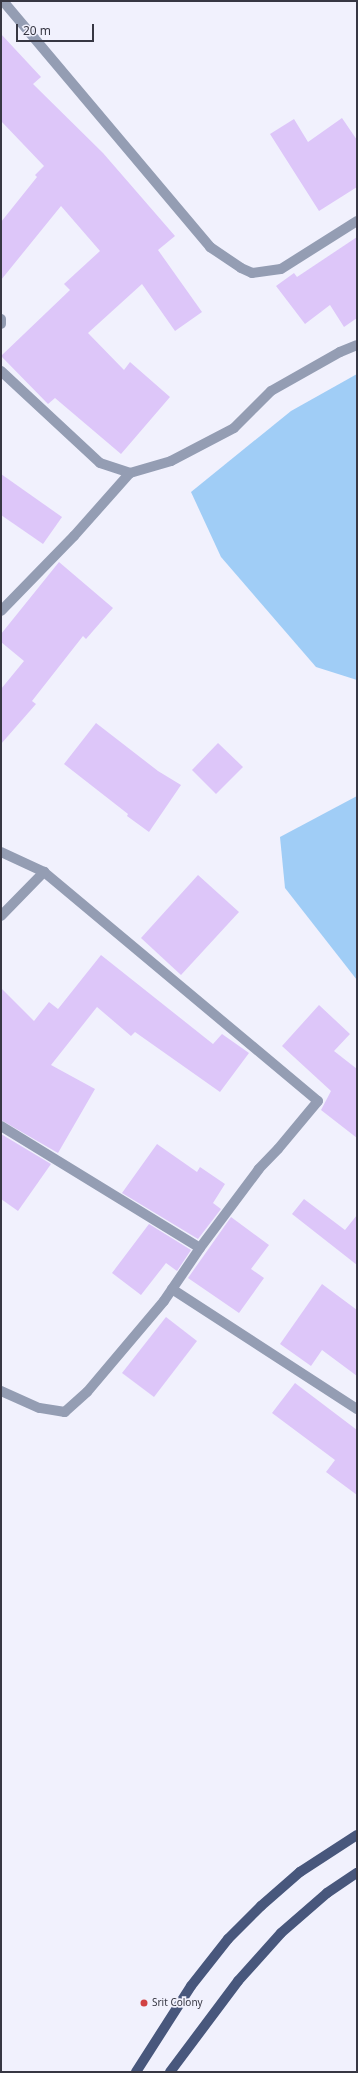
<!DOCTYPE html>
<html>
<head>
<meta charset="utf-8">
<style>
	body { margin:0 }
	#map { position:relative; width:358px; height:2073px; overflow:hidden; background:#f1f1fd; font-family:"Noto Sans",sans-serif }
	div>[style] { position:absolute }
	.water>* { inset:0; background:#a0cdf6 }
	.building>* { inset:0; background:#ddc6f9 }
	.street>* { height:10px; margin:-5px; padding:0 5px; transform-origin:5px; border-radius:5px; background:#949db3 }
	.primary>* { height:10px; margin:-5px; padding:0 5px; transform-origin:5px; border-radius:5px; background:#48577c }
	.dots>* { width:11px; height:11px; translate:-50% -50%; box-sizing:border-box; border:2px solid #f1f1fd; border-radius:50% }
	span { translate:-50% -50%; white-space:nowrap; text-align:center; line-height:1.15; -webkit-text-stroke:3.5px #f1f1fd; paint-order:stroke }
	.poi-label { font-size:10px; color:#373743 }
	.left { translate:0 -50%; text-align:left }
	.frame { position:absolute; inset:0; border:2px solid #373743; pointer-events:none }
	.scale { position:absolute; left:16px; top:24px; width:78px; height:18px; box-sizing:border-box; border:2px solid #373743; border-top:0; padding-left:5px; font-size:12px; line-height:14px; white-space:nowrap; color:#373743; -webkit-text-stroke:3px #f1f1fd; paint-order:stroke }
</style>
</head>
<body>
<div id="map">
	<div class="water">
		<i style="clip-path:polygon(357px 374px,357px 680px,316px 667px,221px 557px,191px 492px,291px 411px)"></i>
		<i style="clip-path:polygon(357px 796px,357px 980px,285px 888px,280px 837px)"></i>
	</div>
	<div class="building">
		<i style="clip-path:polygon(1px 34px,41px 77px,33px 84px,103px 153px,175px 236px,158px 250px,202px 312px,175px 331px,142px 284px,88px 333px,124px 370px,130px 362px,170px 397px,121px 454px,55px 398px,48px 404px,1px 356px,70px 290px,64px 284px,100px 251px,61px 206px,1px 280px,1px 222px,37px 177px,35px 175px,44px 166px,1px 121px)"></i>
		<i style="clip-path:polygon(342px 118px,357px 140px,357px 187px,319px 211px,270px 134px,294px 119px,308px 142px)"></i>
		<i style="clip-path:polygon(357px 237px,357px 318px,344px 327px,330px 305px,305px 324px,276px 286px,294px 273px,297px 277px)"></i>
		<i style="clip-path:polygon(1px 474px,62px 517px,43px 544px,1px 515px)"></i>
		<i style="clip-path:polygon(59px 562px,113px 608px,86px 639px,83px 636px,32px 701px,36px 704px,1px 744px,1px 689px,24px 661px,1px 642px,1px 634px)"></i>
		<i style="clip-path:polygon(96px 723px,158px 771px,181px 785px,149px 832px,127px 816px,128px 814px,64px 764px)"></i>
		<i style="clip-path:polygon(218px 743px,243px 767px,216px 794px,192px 770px)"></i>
		<i style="clip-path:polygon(198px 875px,239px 912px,181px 975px,141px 938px)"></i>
		<i style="clip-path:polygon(101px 955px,213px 1044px,222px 1034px,249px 1053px,220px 1092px,135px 1032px,131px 1036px,97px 1007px,51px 1065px,95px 1089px,58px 1153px,1px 1120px,1px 988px,34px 1021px,49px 1002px,58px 1009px)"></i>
		<i style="clip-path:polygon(319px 1005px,350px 1034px,334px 1051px,357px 1069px,357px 1138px,321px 1110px,331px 1091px,282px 1046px)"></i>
		<i style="clip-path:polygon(1px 1134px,51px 1164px,18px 1211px,1px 1199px)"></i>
		<i style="clip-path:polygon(157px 1144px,197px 1172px,200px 1167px,225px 1184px,213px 1203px,221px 1209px,198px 1239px,122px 1193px)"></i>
		<i style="clip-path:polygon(304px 1199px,345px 1230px,357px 1215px,357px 1265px,292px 1214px)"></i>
		<i style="clip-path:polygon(231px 1217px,269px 1245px,251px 1269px,264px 1278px,239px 1313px,188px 1278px)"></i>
		<i style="clip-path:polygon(149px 1224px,191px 1250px,177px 1271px,166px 1263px,141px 1295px,112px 1273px)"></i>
		<i style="clip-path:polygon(322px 1284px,357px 1310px,357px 1376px,322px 1350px,311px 1366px,280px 1344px)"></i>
		<i style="clip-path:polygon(166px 1317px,197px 1341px,154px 1397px,122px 1373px)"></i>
		<i style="clip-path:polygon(295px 1383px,357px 1430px,357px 1495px,326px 1472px,335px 1460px,272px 1413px)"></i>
	</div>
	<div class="street">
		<i style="left:3px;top:1px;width:322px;rotate:49.9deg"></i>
		<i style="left:210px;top:247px;width:37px;rotate:34deg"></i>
		<i style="left:241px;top:268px;width:12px;rotate:24deg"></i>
		<i style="left:252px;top:273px;width:29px;rotate:-8deg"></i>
		<i style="left:281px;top:269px;width:90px;rotate:-32.3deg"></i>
		<i style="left:1px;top:319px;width:5px;rotate:90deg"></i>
		<i style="left:1px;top:371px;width:135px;rotate:42.9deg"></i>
		<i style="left:100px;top:463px;width:32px;rotate:18deg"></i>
		<i style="left:130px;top:473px;width:43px;rotate:-16.3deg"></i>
		<i style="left:171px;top:461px;width:71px;rotate:-27.6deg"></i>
		<i style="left:234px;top:428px;width:52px;rotate:-45deg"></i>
		<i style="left:271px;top:391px;width:79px;rotate:-29.5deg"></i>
		<i style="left:340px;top:352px;width:18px;rotate:-22deg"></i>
		<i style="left:1px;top:611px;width:105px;rotate:-45.8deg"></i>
		<i style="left:74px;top:536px;width:84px;rotate:-48.4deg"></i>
		<i style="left:1px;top:852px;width:47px;rotate:24.9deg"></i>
		<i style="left:44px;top:872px;width:357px;rotate:39.9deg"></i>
		<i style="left:318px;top:1101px;width:62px;rotate:129.8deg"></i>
		<i style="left:278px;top:1149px;width:28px;rotate:134deg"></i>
		<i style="left:259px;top:1169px;width:99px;rotate:126.8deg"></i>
		<i style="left:200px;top:1248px;width:64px;rotate:124.2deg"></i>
		<i style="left:164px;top:1301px;width:119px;rotate:130.2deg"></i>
		<i style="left:87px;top:1392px;width:30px;rotate:138deg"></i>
		<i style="left:65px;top:1412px;width:26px;rotate:-171deg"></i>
		<i style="left:39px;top:1408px;width:42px;rotate:-155.9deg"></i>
		<i style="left:1px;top:916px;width:62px;rotate:-45.7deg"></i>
		<i style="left:1px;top:1126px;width:233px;rotate:31.5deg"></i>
		<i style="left:172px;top:1289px;width:221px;rotate:33deg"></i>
	</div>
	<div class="primary">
		<i style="left:136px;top:2072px;width:102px;rotate:-57.4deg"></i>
		<i style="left:191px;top:1986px;width:60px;rotate:-51.8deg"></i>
		<i style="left:228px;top:1939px;width:47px;rotate:-45deg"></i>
		<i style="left:261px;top:1906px;width:52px;rotate:-41.1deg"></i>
		<i style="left:300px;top:1872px;width:68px;rotate:-33deg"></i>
		<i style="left:170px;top:2072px;width:114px;rotate:-53.2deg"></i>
		<i style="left:238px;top:1981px;width:64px;rotate:-48.1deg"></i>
		<i style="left:281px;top:1933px;width:61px;rotate:-41deg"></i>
		<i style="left:327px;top:1893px;width:36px;rotate:-34deg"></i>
	</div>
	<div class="dots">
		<i style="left:144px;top:2003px;background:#d14243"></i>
	</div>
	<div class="poi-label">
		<span class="left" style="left:152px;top:2003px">Srit Colony</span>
	</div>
	<div class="frame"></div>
	<div class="scale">20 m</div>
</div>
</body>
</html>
